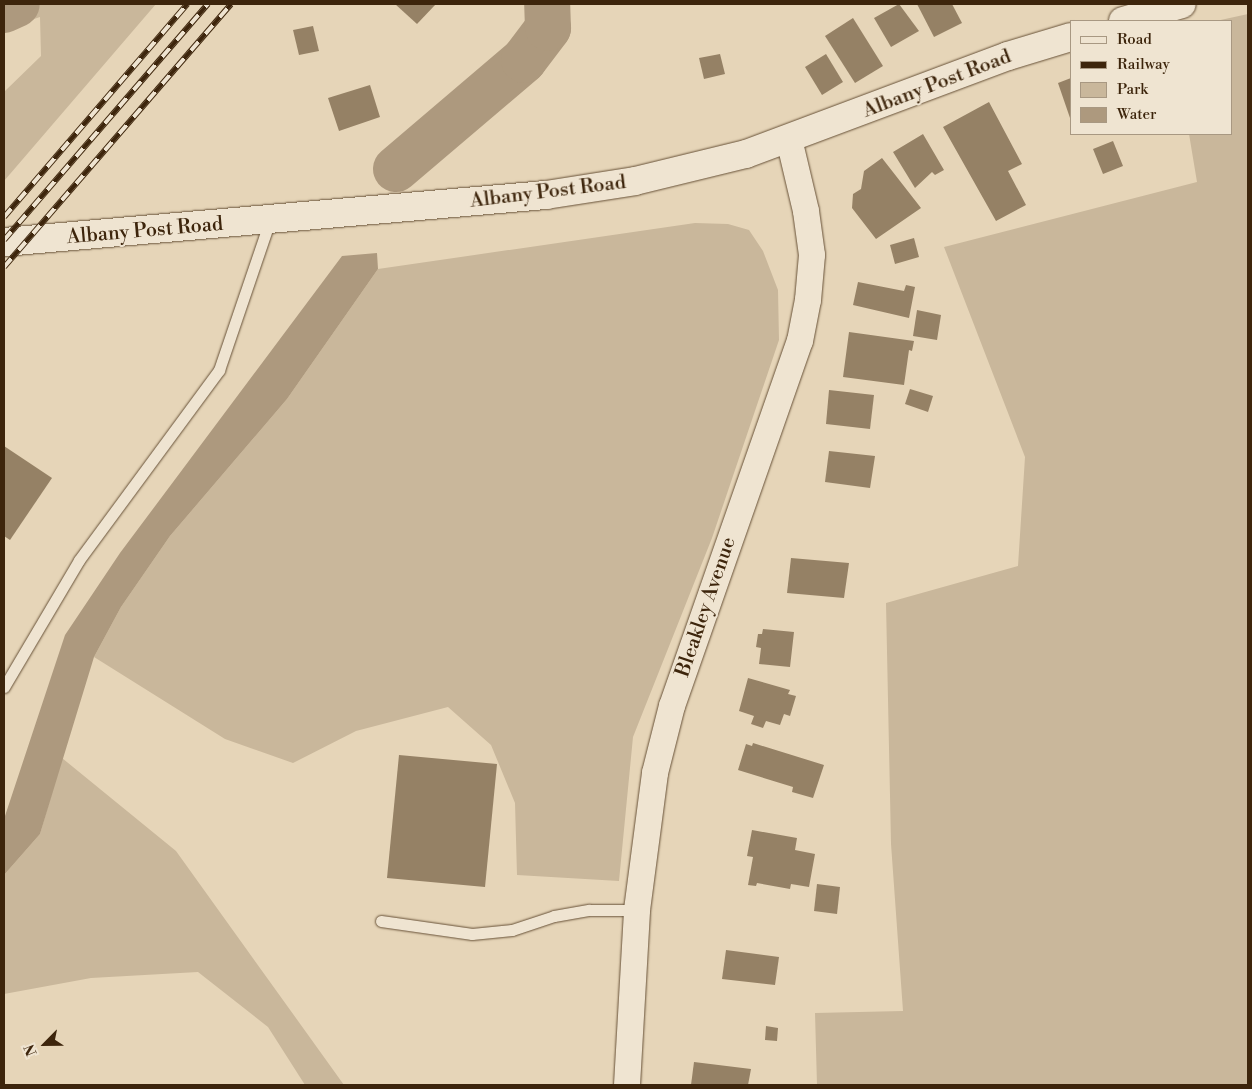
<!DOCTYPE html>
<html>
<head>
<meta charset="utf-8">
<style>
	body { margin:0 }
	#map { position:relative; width:1252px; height:1089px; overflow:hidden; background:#e6d5b8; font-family:"Libre Bodoni",serif }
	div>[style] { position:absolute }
	.green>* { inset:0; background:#c9b79b }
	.water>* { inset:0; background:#ad997e }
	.river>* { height:46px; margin:-23px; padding:0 23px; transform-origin:23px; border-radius:23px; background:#ad997e }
	.building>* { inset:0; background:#958165 }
	.roads { filter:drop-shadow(0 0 1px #675137) drop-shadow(0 0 1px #675137) }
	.service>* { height:11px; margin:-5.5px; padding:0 5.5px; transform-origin:5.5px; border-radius:5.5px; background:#efe4d1 }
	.tertiary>* { height:26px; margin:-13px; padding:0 13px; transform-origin:13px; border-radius:13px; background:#efe4d1 }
	.secondary>* { height:28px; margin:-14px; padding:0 14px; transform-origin:14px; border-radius:14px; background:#efe4d1 }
	.rail>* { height:5.5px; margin-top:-2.75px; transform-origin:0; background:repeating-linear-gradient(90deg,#efe4d1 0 11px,#3d250c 0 22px); box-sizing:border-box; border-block:1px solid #3d250c }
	span { translate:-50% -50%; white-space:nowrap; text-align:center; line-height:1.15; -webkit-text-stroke:4px #efe4d1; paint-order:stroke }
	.street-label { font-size:20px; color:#3d250c }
	.frame { position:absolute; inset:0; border:5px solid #3d250c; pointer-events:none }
	.legend { position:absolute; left:1070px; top:20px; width:162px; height:115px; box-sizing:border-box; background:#efe4d1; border:1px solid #a89882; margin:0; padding:6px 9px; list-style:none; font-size:15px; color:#3d250c }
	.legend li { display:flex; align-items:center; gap:10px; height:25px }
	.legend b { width:25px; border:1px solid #a89882 }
	.north { position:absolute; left:20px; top:1019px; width:50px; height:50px; -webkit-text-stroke:4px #efe4d1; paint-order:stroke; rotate:247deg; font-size:14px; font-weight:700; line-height:20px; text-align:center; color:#3d250c }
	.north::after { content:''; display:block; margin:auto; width:18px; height:22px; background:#3d250c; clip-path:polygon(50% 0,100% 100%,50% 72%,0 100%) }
</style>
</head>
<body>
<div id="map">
	<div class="green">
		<i style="clip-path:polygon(4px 4px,156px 4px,4px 181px,4px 92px,41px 56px,40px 17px,4px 29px)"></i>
		<i style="clip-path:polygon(1248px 14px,1248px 1085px,817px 1085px,815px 1013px,903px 1011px,891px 844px,886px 603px,1018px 566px,1025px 457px,944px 247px,1197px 182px,1189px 134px,1231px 134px,1231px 21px,1216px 21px)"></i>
		<i style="clip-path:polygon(695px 223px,728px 224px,749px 230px,763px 251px,778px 290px,779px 340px,712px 538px,633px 737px,619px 881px,517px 875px,515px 803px,491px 745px,448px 707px,356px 731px,293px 763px,225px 739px,94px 657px,121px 607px,170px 536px,287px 399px,378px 269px)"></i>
		<i style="clip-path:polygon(62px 758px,176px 851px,344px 1085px,305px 1085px,268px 1027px,198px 972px,91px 978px,4px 994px,4px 875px,40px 834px)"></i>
	</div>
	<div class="water">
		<i style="clip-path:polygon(377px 253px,378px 269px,287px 399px,170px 536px,121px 607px,94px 657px,40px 834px,4px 875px,4px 819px,65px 635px,120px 553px,342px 256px)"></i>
	</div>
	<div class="river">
		<i style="left:4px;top:10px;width:14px;rotate:-25deg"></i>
		<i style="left:396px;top:169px;width:168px;rotate:-40.4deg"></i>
		<i style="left:524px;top:60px;width:40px;rotate:-53deg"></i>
		<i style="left:548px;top:28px;width:24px;rotate:-92deg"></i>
	</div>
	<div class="building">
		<i style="clip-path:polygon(395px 4px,436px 4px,417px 24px)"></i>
		<i style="clip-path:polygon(899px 4px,919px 31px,891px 47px,874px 18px)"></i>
		<i style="clip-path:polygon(917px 4px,952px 4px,962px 23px,934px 37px)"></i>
		<i style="clip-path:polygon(853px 18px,883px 66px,855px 83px,825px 36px)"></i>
		<i style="clip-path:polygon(313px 26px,319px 51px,299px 55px,293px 30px)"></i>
		<i style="clip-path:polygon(720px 54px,725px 74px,704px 79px,699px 58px)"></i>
		<i style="clip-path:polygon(826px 54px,843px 82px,822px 95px,805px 67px)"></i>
		<i style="clip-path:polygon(1071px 78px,1071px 118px,1070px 118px,1058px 83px)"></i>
		<i style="clip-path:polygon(370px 85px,380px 117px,339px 131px,328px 98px)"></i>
		<i style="clip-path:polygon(989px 102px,1022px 164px,1008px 171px,1026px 205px,996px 221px,943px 127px)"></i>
		<i style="clip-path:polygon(923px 134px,944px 170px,935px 175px,932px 172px,915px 188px,893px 152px)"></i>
		<i style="clip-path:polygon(1113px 141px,1123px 166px,1103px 174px,1093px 149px)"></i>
		<i style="clip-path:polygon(882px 158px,921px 208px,876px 239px,852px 208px,853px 194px,861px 189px,864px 171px)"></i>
		<i style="clip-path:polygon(914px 238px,919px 257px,895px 264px,890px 245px)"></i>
		<i style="clip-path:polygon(858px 282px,904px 291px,906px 285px,915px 287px,909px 318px,853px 305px)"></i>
		<i style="clip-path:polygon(917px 310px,941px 315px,937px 340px,913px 336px)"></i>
		<i style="clip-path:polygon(849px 332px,914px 341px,912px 351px,909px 350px,904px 385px,843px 377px)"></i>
		<i style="clip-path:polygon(910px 389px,933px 396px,928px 412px,905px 404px)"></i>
		<i style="clip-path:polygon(829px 390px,874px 395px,870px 429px,826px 424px)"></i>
		<i style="clip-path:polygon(4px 446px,52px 478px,10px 540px,4px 536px)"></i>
		<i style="clip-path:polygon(829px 451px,875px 456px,870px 488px,825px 482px)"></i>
		<i style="clip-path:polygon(791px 558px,849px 563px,844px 598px,787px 593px)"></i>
		<i style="clip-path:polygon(763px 629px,794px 632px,790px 667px,759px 664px,761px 648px,756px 647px,758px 634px,762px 634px)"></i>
		<i style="clip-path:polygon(748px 678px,790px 690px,788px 694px,796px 696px,790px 716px,784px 714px,780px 725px,766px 721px,763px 728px,751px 724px,754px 716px,739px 711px)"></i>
		<i style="clip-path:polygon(753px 743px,824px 765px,813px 798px,792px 792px,793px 787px,738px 770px,746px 744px,752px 746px)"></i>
		<i style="clip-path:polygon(399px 755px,497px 764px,485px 887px,387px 878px)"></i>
		<i style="clip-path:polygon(752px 830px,797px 838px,795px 850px,815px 854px,809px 887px,791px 884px,790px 889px,757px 883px,756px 886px,748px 885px,753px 857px,747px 856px)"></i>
		<i style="clip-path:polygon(817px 884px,840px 887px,837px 914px,814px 911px)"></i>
		<i style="clip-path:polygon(726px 950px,779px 957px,775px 985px,722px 979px)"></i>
		<i style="clip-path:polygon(766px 1026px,778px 1028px,777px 1041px,765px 1040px)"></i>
		<i style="clip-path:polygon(694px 1062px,751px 1069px,748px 1085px,691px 1085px)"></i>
	</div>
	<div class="roads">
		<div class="service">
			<i style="left:4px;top:687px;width:147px;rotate:-59.4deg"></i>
			<i style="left:79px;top:560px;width:236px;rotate:-53.6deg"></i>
			<i style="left:219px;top:370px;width:158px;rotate:-71.2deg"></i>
			<i style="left:381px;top:921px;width:92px;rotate:8.1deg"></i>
			<i style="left:472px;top:934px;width:40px;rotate:-5.7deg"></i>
			<i style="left:512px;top:930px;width:44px;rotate:-18.4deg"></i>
			<i style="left:554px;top:916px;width:36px;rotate:-10deg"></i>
			<i style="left:589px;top:910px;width:48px"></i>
		</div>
		<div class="tertiary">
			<i style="left:627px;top:1085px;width:175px;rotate:-86.7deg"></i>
			<i style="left:637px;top:910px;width:138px;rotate:-82.5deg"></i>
			<i style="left:655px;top:773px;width:69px;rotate:-75.8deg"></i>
			<i style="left:672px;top:706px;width:387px;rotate:-70.7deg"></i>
			<i style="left:800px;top:341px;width:42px;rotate:-79deg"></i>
			<i style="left:808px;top:300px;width:45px;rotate:-84.9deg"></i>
			<i style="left:812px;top:255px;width:44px;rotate:-97.8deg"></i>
			<i style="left:806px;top:211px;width:74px;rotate:-103.3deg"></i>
		</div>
		<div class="secondary">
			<i style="left:1123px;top:21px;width:61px;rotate:-16.1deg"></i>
			<i style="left:4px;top:242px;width:544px;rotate:-4.96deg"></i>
			<i style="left:546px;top:195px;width:90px;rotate:-8.9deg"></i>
			<i style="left:635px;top:181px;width:114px;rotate:-13.7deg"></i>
			<i style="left:746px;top:154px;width:280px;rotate:-20.5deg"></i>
			<i style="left:1008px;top:56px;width:66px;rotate:-16.8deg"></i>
		</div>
	</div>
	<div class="rail">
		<i style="left:4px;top:217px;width:281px;rotate:-49.3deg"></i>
		<i style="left:4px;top:240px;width:312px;rotate:-49.2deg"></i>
		<i style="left:4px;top:267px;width:347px;rotate:-49.2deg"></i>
	</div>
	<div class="street-label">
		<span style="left:937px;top:84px;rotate:-21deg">Albany Post Road</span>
		<span style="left:548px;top:192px;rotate:-7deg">Albany Post Road</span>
		<span style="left:145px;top:231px;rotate:-5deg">Albany Post Road</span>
		<span style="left:706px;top:607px;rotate:-71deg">Bleakley Avenue</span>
	</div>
	<div class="frame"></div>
	<ul class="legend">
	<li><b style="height:6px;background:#efe4d1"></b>Road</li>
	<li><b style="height:6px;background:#3d250c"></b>Railway</li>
	<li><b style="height:14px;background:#c9b79b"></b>Park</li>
	<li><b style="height:14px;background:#ad997e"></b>Water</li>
	</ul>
	<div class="north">N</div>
</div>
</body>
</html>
